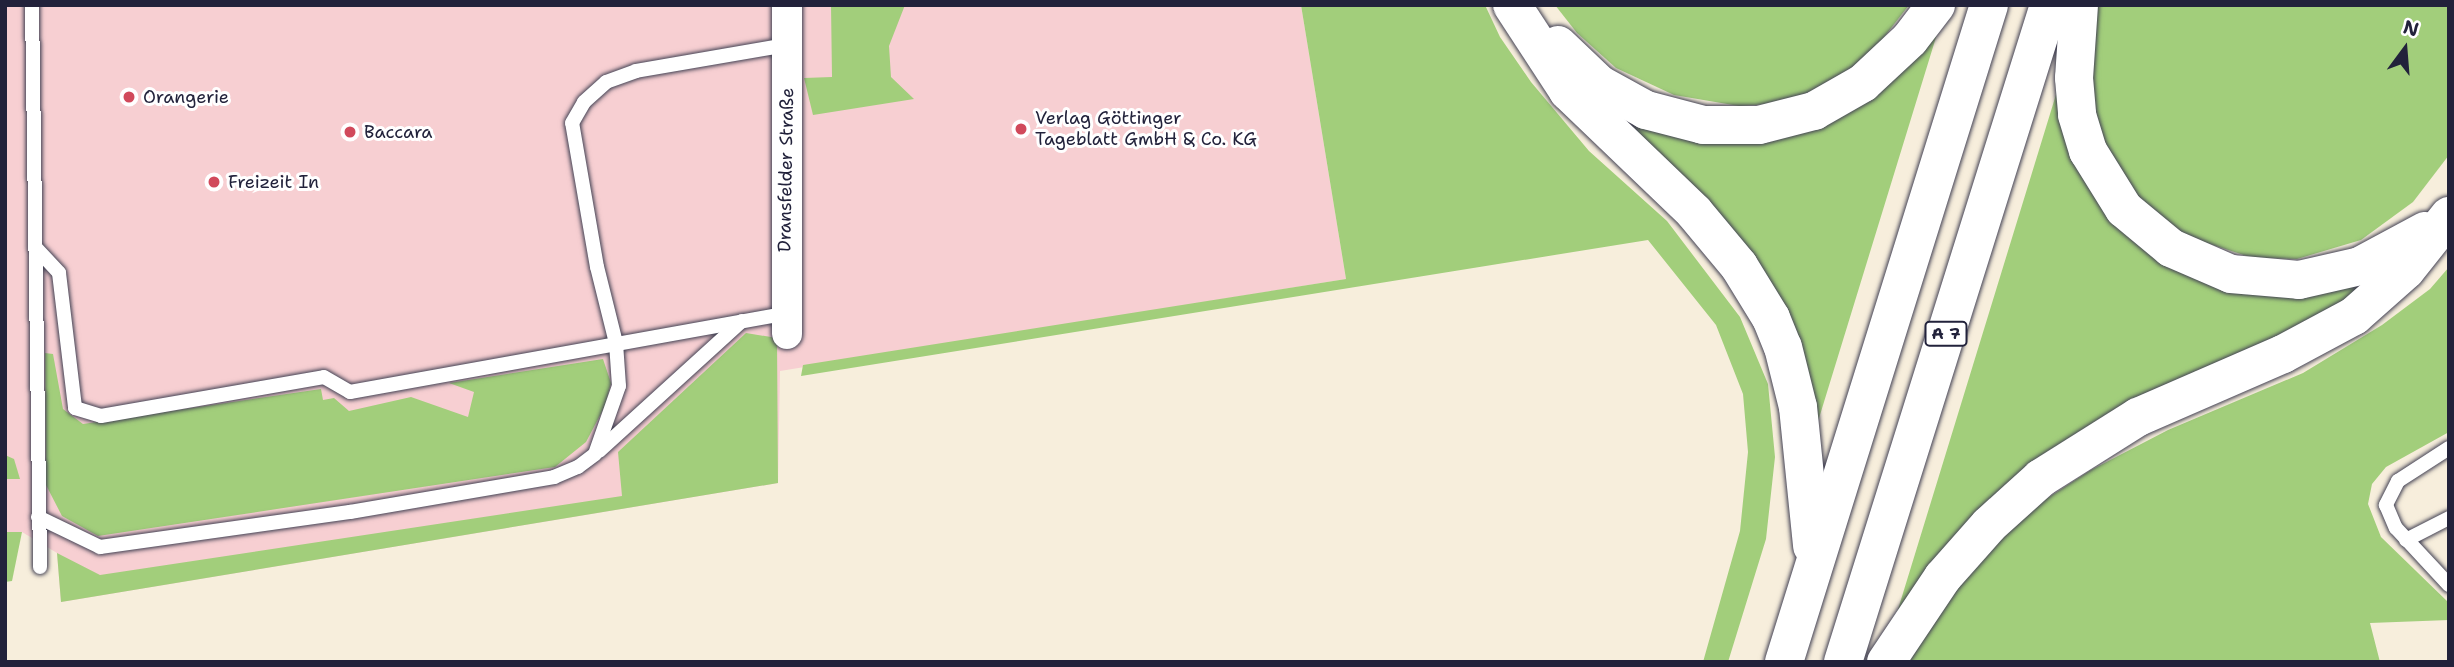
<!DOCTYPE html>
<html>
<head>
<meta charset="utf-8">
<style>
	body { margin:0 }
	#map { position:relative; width:2454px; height:667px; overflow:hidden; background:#f7eedc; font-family:"Shantell Sans",sans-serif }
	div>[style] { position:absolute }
	.built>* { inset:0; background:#f7cfd2 }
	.green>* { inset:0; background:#a2ce7b }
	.roads { filter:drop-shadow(0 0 2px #424153) drop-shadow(0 0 2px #424153) }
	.lane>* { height:14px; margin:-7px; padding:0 7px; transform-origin:7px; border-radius:7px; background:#fff }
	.street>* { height:30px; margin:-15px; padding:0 15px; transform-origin:15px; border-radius:15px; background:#fff }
	.highway>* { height:38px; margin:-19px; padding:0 19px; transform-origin:19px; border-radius:19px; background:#fff }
	.dots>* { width:19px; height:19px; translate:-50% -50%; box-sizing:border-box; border:4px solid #fff; border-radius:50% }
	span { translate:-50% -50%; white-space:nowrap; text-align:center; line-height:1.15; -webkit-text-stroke:6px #fff; paint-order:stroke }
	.shield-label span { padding:2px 5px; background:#fff; border:2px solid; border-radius:5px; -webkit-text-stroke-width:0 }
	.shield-label { font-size:16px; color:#22223b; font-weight:700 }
	.poi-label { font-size:18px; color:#22223b }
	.left { translate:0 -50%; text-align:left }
	.street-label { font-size:18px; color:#22223b }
	.frame { position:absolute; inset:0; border:7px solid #22223b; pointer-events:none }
	.north { position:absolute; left:2370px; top:14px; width:70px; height:70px; -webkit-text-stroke:5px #fff; paint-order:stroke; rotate:16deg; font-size:19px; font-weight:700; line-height:28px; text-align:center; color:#22223b }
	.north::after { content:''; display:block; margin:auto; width:24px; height:32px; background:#22223b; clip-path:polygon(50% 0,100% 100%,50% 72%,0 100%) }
</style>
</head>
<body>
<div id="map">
	<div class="built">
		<i style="clip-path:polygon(5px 5px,1301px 5px,1346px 279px,780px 371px,778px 483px,61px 602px,57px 553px,22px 532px,5px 532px)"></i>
	</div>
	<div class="green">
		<i style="clip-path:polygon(831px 5px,905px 5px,889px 46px,891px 77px,914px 99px,813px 115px,804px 78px,832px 77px)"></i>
		<i style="clip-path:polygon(1301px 5px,1485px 5px,1500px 37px,1531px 82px,1589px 151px,1667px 221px,1740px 317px,1768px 384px,1775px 457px,1766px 539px,1728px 662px,1703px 662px,1740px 531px,1748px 452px,1743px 394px,1716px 325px,1648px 240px,801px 376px,803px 365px,1346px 279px)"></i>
		<i style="clip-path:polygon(1555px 5px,1909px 5px,1878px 45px,1848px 71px,1815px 91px,1769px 104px,1739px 106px,1674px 95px,1616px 68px,1577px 33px)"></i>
		<i style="clip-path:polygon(2093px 5px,2449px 5px,2449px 155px,2413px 202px,2361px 240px,2297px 259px,2253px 258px,2185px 236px,2147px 213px,2101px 147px,2088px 77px)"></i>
		<i style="clip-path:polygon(1941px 21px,1812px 441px,1800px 361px,1581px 94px,1729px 140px)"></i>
		<i style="clip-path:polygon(2058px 88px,2147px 246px,2395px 274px,2139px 409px,1888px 642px)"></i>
		<i style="clip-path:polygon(2449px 267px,2449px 432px,2386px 467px,2372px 484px,2368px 504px,2381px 537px,2449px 603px,2449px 620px,2370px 623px,2380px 662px,1906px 662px,1966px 572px,2026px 512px,2091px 470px,2168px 430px,2303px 373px,2382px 325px,2430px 289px)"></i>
		<i style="clip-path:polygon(746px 333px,777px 338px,778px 483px,61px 602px,57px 553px,100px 575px,622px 496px,618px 452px)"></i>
		<i style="clip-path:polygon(45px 353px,53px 354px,63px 409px,83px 424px,321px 389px,323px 400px,334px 398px,349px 411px,411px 397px,468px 417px,474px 392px,449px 383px,603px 359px,611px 383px,605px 406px,586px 442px,555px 467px,98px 536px,62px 516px,46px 485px)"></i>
		<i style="clip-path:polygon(5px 455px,14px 459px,20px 479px,5px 479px)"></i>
		<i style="clip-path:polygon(5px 532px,22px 532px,12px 581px,5px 582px)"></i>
	</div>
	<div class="roads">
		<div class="lane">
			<i style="left:32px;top:5px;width:562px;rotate:89.18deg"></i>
			<i style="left:36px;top:248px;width:34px;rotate:47deg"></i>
			<i style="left:59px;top:273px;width:136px;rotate:83.2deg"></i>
			<i style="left:75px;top:408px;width:27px;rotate:17deg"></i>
			<i style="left:101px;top:416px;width:226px;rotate:-9.9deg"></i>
			<i style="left:324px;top:377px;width:30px;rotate:30deg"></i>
			<i style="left:350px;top:392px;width:441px;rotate:-10.2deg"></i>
			<i style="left:2449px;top:448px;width:61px;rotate:147.1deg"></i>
			<i style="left:2398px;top:481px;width:27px;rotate:117deg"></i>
			<i style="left:2386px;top:505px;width:25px;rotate:67deg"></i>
			<i style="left:2396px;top:528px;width:78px;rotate:47.1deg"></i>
			<i style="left:599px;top:451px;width:193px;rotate:-42.3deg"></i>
			<i style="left:38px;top:517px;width:69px;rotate:25.8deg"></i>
			<i style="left:100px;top:547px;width:252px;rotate:-8deg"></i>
			<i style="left:350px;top:512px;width:207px;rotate:-9.7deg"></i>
			<i style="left:554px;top:477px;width:26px;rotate:-23deg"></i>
			<i style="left:578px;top:467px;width:21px;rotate:-37deg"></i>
			<i style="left:595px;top:454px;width:72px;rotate:-70.6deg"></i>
			<i style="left:619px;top:386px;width:43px;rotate:-94deg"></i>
			<i style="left:616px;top:343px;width:78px;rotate:-104deg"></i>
			<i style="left:597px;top:267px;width:146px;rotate:-99.8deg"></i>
			<i style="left:572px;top:123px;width:24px;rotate:-60deg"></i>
			<i style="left:584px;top:102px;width:30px;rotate:-42deg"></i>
			<i style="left:606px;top:82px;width:32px;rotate:-20deg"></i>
			<i style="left:636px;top:71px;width:153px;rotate:-9.8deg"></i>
			<i style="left:2406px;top:540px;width:48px;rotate:-27.1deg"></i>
		</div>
		<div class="street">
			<i style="left:787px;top:5px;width:329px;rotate:90deg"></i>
		</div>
		<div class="highway">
			<i style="left:1512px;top:5px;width:103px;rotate:56.9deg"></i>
			<i style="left:1568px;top:91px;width:175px;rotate:43.8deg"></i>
			<i style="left:1694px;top:212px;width:70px;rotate:50.2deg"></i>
			<i style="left:1739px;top:266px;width:61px;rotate:58.4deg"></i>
			<i style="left:1771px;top:318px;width:31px;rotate:68deg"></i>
			<i style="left:1783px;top:347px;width:62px;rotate:76deg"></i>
			<i style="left:1798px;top:407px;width:140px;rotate:84.2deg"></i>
			<i style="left:2079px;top:5px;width:73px;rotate:93.9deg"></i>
			<i style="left:2074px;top:78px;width:37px;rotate:85deg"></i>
			<i style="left:2077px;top:115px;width:38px;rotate:73deg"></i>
			<i style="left:2088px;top:151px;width:68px;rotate:58.2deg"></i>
			<i style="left:2124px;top:209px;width:61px;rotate:39.7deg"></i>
			<i style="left:2171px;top:248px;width:65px;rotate:23.4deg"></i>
			<i style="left:2231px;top:274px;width:68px;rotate:5deg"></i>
			<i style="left:2299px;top:280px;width:63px;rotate:-12.9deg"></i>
			<i style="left:2360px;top:266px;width:74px;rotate:-28.3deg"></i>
			<i style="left:1558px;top:45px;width:57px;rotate:43.6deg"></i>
			<i style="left:1599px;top:84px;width:54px;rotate:29deg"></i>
			<i style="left:1646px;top:110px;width:59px;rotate:14.7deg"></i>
			<i style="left:1703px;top:125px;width:56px"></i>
			<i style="left:1759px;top:125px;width:57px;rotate:-14.3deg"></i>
			<i style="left:1814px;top:111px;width:56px;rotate:-29.7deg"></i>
			<i style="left:1863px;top:83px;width:64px;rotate:-43.1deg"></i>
			<i style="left:1910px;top:39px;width:43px;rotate:-52.6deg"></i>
			<i style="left:1784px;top:662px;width:688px;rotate:-72.67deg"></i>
			<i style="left:1843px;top:662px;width:689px;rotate:-72.59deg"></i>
			<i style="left:1886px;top:662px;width:102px;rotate:-56.2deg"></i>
			<i style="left:1943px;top:577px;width:69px;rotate:-48.5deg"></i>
			<i style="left:1989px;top:525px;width:70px;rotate:-42.1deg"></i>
			<i style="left:2041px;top:478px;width:115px;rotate:-32.2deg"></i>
			<i style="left:2138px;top:417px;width:158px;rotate:-23.5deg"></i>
			<i style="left:2283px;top:354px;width:81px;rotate:-28.2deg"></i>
			<i style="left:2354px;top:316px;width:69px;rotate:-41.5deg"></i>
			<i style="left:2406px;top:270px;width:69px;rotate:-51.5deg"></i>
		</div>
	</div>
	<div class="dots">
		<i style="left:129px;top:97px;background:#d1495b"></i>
		<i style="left:1021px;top:129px;background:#d1495b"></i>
		<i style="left:350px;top:132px;background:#d1495b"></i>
		<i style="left:214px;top:182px;background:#d1495b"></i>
	</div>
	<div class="shield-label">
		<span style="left:1946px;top:334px">A 7</span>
	</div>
	<div class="poi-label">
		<span class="left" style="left:143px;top:97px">Orangerie</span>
		<span class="left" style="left:1035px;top:129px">Verlag Göttinger<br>Tageblatt GmbH &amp; Co. KG</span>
		<span class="left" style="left:364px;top:132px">Baccara</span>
		<span class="left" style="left:228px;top:182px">Freizeit In</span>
	</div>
	<div class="street-label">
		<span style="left:786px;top:170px;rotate:-89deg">Dransfelder Straße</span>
	</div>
	<div class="frame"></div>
	<div class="north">N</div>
</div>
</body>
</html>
